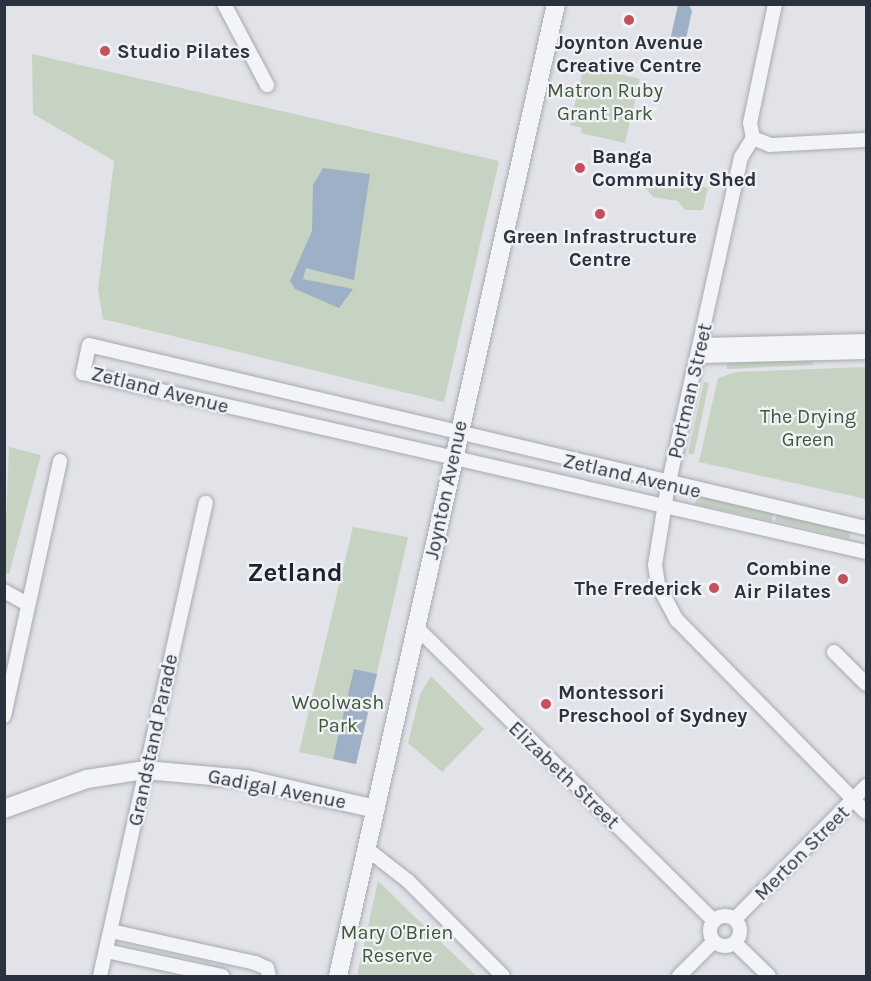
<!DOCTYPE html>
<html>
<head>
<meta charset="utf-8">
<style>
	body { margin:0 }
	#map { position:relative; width:871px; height:981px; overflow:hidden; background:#e1e3e8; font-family:Karla,sans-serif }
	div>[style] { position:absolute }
	.green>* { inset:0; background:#c6d2c2 }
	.water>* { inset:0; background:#9eb0c6 }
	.roads { filter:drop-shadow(0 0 2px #a6aab2) drop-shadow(0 0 2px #a6aab2) }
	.minor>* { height:14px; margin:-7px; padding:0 7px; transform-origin:7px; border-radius:7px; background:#f3f4f7 }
	.minor>.ring { margin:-7px; padding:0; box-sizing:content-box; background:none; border:14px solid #f3f4f7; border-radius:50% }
	.tertiary>* { height:18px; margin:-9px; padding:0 9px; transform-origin:9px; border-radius:9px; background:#f3f4f7 }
	.dots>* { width:16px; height:16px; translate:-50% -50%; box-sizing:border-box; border:3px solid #f0f2f6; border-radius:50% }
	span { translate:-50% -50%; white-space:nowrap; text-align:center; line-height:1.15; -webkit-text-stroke:4.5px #f0f2f6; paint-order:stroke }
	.poi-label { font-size:20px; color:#2a313f; font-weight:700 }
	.left { translate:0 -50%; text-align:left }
	.right { translate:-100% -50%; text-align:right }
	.park-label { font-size:20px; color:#3e5939 }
	.street-label { font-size:20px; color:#2a313f }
	.district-label { font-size:26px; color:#1c222f; font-weight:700 }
	.frame { position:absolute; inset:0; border:6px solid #2a313f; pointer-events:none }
</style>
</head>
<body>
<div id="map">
	<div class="green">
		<i style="clip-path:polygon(32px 54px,499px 161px,444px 402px,103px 319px,98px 290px,114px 161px,33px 114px)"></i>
		<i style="clip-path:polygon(584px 66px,640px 79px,625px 143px,581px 133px,582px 128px,570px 125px)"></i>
		<i style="clip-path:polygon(646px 175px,708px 188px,703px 210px,685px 210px,678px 201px,653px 197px,642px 184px)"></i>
		<i style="clip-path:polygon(813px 360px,813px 365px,727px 369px,727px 363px)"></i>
		<i style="clip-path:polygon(866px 367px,866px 499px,699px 462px,718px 378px,736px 372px)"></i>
		<i style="clip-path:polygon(704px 382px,709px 383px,694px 454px,688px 454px)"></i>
		<i style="clip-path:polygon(9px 447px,41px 455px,9px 574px,4px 573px)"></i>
		<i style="clip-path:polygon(698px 496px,773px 513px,772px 521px,695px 504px)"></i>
		<i style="clip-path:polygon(777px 514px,851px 531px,849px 539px,775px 521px)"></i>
		<i style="clip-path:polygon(353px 527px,408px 537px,356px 764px,299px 752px)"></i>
		<i style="clip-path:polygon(431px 676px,484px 729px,442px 772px,408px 743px,420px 694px)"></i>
		<i style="clip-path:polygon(378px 881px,474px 974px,476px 976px,357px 976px)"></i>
	</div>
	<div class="water">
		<i style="clip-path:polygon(678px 5px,689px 5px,692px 11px,684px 48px,669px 45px)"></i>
		<i style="clip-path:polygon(323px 168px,370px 174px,354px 280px,306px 268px,303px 279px,353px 289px,339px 308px,295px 289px,290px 281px,312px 231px,313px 185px)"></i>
		<i style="clip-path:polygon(354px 669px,377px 674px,356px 764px,333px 759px)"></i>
	</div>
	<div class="roads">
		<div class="minor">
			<i style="left:224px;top:4px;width:92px;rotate:62deg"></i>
			<i style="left:753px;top:138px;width:22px;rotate:122deg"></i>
			<i style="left:741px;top:157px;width:336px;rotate:102.5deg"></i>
			<i style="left:668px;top:485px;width:81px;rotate:99.2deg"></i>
			<i style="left:655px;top:565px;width:20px;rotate:81deg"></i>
			<i style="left:658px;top:585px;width:40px;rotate:62deg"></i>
			<i style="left:677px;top:620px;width:269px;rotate:45.5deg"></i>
			<i style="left:753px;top:138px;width:15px;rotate:-101deg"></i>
			<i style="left:750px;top:123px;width:122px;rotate:-78.1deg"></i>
			<i style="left:753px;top:138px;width:18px;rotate:22deg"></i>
			<i style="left:770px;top:145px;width:96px;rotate:-3deg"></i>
			<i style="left:703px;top:345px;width:163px;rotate:-1.4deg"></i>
			<i style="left:701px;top:356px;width:165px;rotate:-1.4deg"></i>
			<i style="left:866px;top:528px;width:798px;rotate:-166.75deg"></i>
			<i style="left:89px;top:345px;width:29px;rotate:102deg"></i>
			<i style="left:83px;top:373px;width:803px;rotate:12.88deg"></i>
			<i style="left:4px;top:591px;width:26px;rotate:29deg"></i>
			<i style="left:416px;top:627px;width:419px;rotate:44.6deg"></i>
			<i style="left:834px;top:652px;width:45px;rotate:45deg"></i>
			<i style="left:4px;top:716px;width:261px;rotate:-77.6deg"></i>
			<i style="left:367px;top:849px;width:52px;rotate:38deg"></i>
			<i style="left:408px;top:881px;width:134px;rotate:45deg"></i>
			<i class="ring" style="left:710px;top:916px;width:16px;height:16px"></i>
			<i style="left:735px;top:919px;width:187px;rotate:-45.4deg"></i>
			<i style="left:111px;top:931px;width:148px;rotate:12.5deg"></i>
			<i style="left:255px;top:963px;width:13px;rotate:23deg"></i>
			<i style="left:267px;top:968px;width:8px;rotate:76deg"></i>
			<i style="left:735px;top:943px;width:47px;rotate:44.1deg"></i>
			<i style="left:106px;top:951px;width:119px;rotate:12.2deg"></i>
			<i style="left:100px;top:976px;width:485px;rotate:-77.4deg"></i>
			<i style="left:679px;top:976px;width:49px;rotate:-45deg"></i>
		</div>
		<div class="tertiary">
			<i style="left:4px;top:809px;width:88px;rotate:-19.9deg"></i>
			<i style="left:87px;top:779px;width:59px;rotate:-8.8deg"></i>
			<i style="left:145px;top:770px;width:101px;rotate:5.1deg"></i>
			<i style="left:246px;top:779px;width:133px;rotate:13deg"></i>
			<i style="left:338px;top:976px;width:996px;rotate:-77.36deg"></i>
		</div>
	</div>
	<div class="dots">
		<i style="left:629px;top:20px;background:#c44f5d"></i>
		<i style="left:105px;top:51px;background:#c44f5d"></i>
		<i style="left:580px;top:168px;background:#c44f5d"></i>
		<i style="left:600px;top:214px;background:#c44f5d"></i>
		<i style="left:843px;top:579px;background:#c44f5d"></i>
		<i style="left:714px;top:588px;background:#c44f5d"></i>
		<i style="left:546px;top:704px;background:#c44f5d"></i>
	</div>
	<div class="poi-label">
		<span style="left:629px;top:54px">Joynton Avenue<br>Creative Centre</span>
		<span class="left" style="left:117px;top:51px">Studio Pilates</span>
		<span class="left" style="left:592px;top:168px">Banga<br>Community Shed</span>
		<span style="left:600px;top:248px">Green Infrastructure<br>Centre</span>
		<span class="right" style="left:831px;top:580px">Combine<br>Air Pilates</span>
		<span class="right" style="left:702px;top:588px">The Frederick</span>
		<span class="left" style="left:558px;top:704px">Montessori<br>Preschool of Sydney</span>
	</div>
	<div class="park-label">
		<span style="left:605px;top:102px">Matron Ruby<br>Grant Park</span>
		<span style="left:808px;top:428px">The Drying<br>Green</span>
		<span style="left:338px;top:714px">Woolwash<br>Park</span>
		<span style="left:397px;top:944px">Mary O'Brien<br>Reserve</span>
	</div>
	<div class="street-label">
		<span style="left:160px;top:390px;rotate:14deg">Zetland Avenue</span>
		<span style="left:690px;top:391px;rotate:-77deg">Portman Street</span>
		<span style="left:632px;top:476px;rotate:13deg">Zetland Avenue</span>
		<span style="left:446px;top:490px;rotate:-78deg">Joynton Avenue</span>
		<span style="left:153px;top:740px;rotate:-78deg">Grandstand Parade</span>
		<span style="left:564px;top:775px;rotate:44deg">Elizabeth Street</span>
		<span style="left:277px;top:789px;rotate:11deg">Gadigal Avenue</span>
		<span style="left:802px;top:853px;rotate:-45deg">Merton Street</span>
	</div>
	<div class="district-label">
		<span style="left:295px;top:573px">Zetland</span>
	</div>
	<div class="frame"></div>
</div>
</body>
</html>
